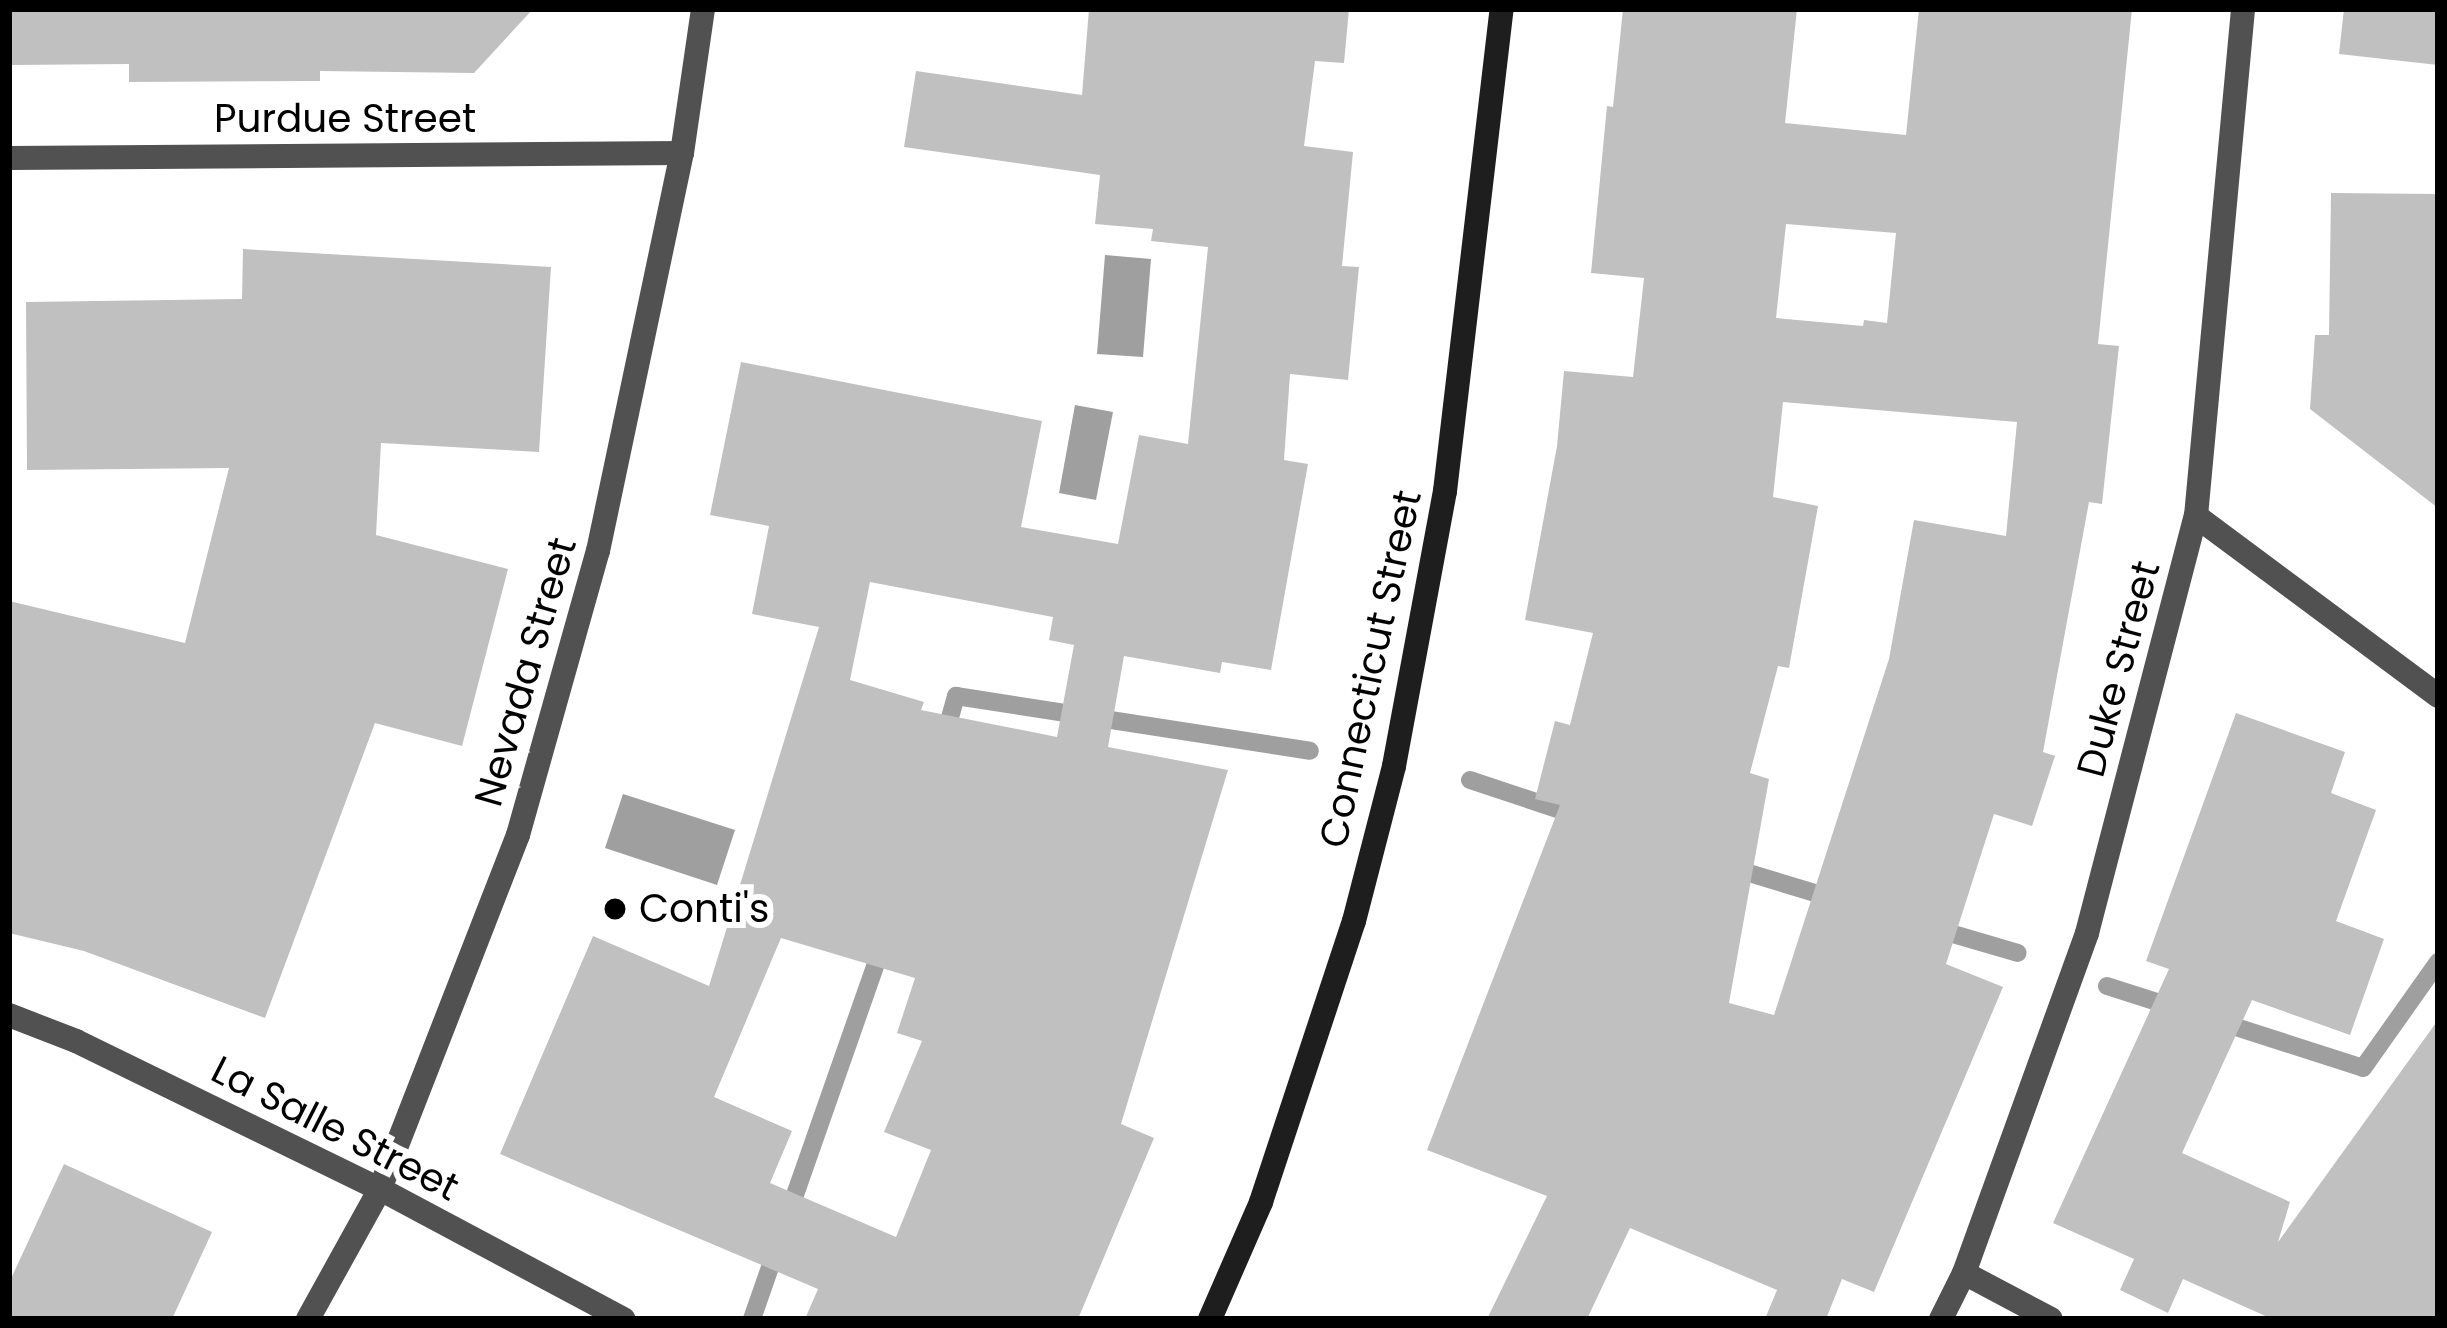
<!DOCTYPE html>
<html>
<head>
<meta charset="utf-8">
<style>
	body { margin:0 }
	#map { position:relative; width:2447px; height:1328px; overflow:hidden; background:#fff; font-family:Poppins,sans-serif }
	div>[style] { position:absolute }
	.water>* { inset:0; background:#9f9f9f }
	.stream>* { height:18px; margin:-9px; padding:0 9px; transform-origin:9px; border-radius:9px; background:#9f9f9f }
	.building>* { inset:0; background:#c0c0c0 }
	.street>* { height:24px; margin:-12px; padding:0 12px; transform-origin:12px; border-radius:12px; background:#515151 }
	.secondary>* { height:24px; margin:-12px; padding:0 12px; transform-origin:12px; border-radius:12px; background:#1e1e1e }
	.dots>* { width:33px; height:33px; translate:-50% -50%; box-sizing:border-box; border:6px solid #fff; border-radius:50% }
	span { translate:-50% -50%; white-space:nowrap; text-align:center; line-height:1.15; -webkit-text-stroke:12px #fff; paint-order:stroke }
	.street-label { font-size:39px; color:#000 }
	.poi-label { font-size:39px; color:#000 }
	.left { translate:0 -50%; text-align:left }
	.frame { position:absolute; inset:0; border:12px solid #000; pointer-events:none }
</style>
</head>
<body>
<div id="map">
	<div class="water">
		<i style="clip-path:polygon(1105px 255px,1151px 259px,1143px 357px,1097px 354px)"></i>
		<i style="clip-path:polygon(1075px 405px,1113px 412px,1096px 500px,1059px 493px)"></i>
		<i style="clip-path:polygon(623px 794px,735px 830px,717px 885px,605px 848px)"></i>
	</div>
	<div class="stream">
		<i style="left:944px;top:739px;width:45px;rotate:-74.4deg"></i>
		<i style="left:956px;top:696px;width:358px;rotate:8.8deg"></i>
		<i style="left:1470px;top:780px;width:114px;rotate:18.4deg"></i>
		<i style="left:1729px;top:867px;width:111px;rotate:16.8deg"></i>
		<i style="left:1936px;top:929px;width:85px;rotate:16.3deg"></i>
		<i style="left:2107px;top:986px;width:69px;rotate:17.7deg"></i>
		<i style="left:2217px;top:1021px;width:153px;rotate:17.8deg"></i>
		<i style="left:2363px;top:1068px;width:130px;rotate:-54.7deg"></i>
		<i style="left:789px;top:1212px;width:284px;rotate:-70.7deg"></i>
		<i style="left:752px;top:1319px;width:73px;rotate:-70.8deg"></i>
	</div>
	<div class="building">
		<i style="clip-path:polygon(9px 9px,533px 9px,474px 73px,320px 71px,320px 81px,129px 82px,129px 64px,9px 65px)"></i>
		<i style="clip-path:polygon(evenodd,1089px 9px,1349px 9px,1344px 63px,1315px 61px,1304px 146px,1353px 152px,1342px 266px,1359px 267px,1348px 380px,1290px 374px,1284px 460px,1308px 464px,1271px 670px,1222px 662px,1220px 673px,1124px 656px,1108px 747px,1228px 770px,1121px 1124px,1154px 1138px,1078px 1319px,805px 1319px,818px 1289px,500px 1154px,593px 936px,709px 986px,819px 627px,752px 614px,769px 526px,710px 515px,741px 362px,1042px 421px,1021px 527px,1118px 544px,1139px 435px,1188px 444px,1208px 247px,1151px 241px,1153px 229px,1095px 224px,1100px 175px,904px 147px,916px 71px,1082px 95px,1089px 9px,870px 582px,1053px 617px,1049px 640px,1074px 645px,1057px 737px,921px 710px,924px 702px,850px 680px,870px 582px,1089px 9px,781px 938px,915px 978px,897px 1033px,922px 1041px,884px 1132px,931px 1150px,896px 1237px,770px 1183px,792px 1131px,714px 1097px,781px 938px)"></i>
		<i style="clip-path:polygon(evenodd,1623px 9px,1797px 9px,1785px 123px,1906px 135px,1919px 9px,2132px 9px,2098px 344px,2119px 346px,2102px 504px,2089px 502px,2043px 752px,2055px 756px,2032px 826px,1994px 814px,1946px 964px,2003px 987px,1874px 1292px,1842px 1279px,1826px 1319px,1765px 1319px,1777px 1290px,1630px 1228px,1587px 1319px,1487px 1319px,1547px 1196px,1427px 1150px,1560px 805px,1535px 799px,1555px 721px,1570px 725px,1593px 633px,1525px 620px,1557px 446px,1564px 371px,1633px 377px,1644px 278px,1591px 273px,1607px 106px,1613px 107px,1623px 9px,1786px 224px,1896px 233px,1887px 323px,1864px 320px,1863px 326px,1776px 318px,1786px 224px,1623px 9px,1783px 402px,2017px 422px,2006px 536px,1914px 520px,1889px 659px,1774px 1015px,1729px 1003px,1769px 779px,1750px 773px,1778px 666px,1789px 668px,1818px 506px,1773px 497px,1783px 402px)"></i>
		<i style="clip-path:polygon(2344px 9px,2438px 9px,2438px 65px,2339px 54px)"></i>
		<i style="clip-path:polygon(2331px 193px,2438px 194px,2438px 508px,2310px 409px,2315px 335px,2329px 335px)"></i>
		<i style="clip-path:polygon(243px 249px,551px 267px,539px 452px,381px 443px,376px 535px,508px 569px,462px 746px,375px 723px,265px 1018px,84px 951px,9px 933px,9px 601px,185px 643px,229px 468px,27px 470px,26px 302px,242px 299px)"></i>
		<i style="clip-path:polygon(2236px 713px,2345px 752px,2331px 793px,2376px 810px,2336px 921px,2384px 939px,2350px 1035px,2252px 1000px,2182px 1153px,2290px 1202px,2278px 1242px,2438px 1020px,2438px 1319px,2272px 1319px,2183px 1279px,2168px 1313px,2120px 1290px,2134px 1259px,2053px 1223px,2169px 969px,2146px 961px)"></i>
		<i style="clip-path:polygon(64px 1164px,212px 1232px,172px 1319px,9px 1319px,9px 1283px)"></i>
	</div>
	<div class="street">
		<i style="left:9px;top:158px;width:673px;rotate:-0.43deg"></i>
		<i style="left:2196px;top:516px;width:302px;rotate:36.6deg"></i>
		<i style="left:9px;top:1015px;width:72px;rotate:21.2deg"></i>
		<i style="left:76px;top:1041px;width:338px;rotate:26deg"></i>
		<i style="left:380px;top:1189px;width:276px;rotate:28.1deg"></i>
		<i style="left:1964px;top:1273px;width:98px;rotate:27.9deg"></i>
		<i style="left:308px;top:1319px;width:149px;rotate:-61deg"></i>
		<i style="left:380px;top:1189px;width:380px;rotate:-68.7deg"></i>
		<i style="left:518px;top:835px;width:295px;rotate:-74.3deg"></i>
		<i style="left:598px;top:551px;width:407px;rotate:-78.1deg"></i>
		<i style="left:682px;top:153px;width:146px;rotate:-81.7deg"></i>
		<i style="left:1941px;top:1319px;width:51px;rotate:-63.4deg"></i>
		<i style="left:1964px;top:1273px;width:362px;rotate:-70.1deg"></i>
		<i style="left:2087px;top:933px;width:431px;rotate:-75.4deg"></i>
		<i style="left:2196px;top:516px;width:509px;rotate:-84.7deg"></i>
	</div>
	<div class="secondary">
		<i style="left:1210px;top:1319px;width:128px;rotate:-66.4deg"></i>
		<i style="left:1261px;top:1202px;width:296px;rotate:-71.7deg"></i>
		<i style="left:1354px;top:921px;width:160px;rotate:-75.5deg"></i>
		<i style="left:1394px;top:766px;width:280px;rotate:-79.5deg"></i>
		<i style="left:1445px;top:491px;width:485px;rotate:-83.3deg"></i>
	</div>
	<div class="dots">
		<i style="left:615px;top:909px;background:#000"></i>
	</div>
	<div class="street-label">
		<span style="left:345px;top:119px">Purdue Street</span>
		<span style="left:1371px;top:669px;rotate:-78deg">Connecticut Street</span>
		<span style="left:2119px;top:669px;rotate:-75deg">Duke Street</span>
		<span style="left:526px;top:672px;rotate:-74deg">Nevada Street</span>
		<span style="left:335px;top:1129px;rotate:27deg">La Salle Street</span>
	</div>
	<div class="poi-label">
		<span class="left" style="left:639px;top:909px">Conti's</span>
	</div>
	<div class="frame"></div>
</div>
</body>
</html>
